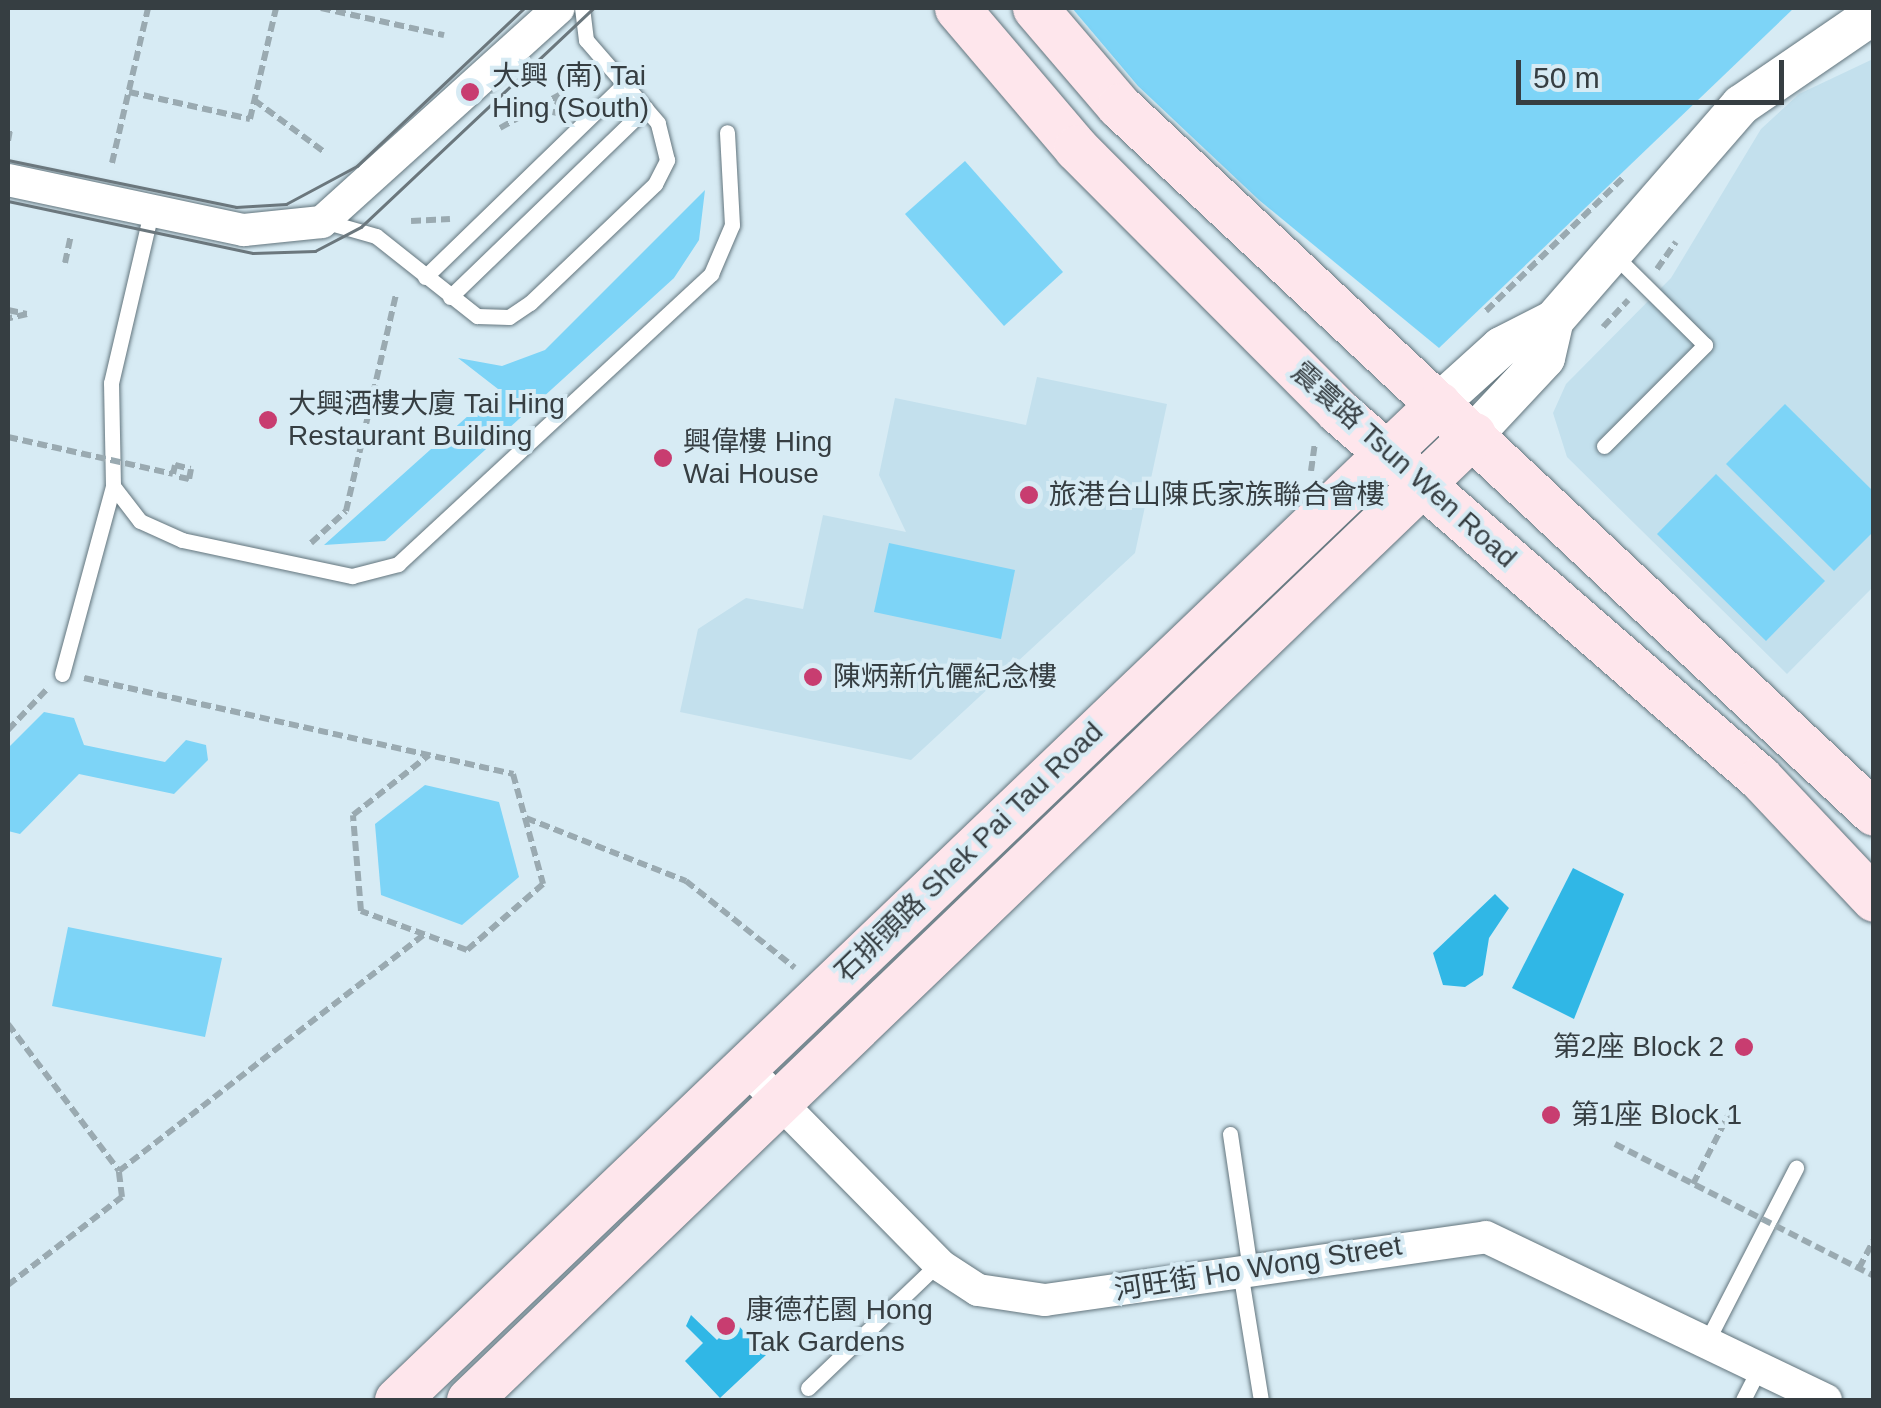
<!DOCTYPE html>
<html>
<head>
<meta charset="utf-8">
<style>
	body { margin:0 }
	#map { position:relative; width:1881px; height:1408px; overflow:hidden; background:#d7ebf4; font-family:Helvetica,"Noto Sans TC",sans-serif }
	div>[style] { position:absolute }
	.built>* { inset:0; background:#c3e0ed }
	.green>* { inset:0; background:#7dd4f7 }
	.water>* { inset:0; background:#30b7e6 }
	.path>* { height:6px; margin-top:-3px; transform-origin:0; background:repeating-linear-gradient(90deg,#9aaab1 0 10px,transparent 0 15px) }
	.roads { filter:drop-shadow(0 0 2px #63757d) drop-shadow(0 0 2px #63757d) }
	.service>* { height:15px; margin:-7.5px; padding:0 7.5px; transform-origin:7.5px; border-radius:7.5px; background:#fff }
	.minor>* { height:32px; margin:-16px; padding:0 16px; transform-origin:16px; border-radius:16px; background:#fff }
	.tertiary>* { height:40px; margin:-20px; padding:0 20px; transform-origin:20px; border-radius:20px; background:#fff }
	.secondary>* { height:45px; margin:-22.5px; padding:0 22.5px; transform-origin:22.5px; border-radius:22.5px; background:#fee6ec }
	.tram>* { height:2.5px; margin:-1.25px; padding:0 1.25px; transform-origin:1.25px; border-radius:1.25px; background:#6b777d }
	.path-bridge>* { height:6px; margin-top:-3px; transform-origin:0; background:repeating-linear-gradient(90deg,#9aaab1 0 10px,transparent 0 15px) }
	.dots>* { width:28px; height:28px; translate:-50% -50%; box-sizing:border-box; border:5px solid #d7ebf4; border-radius:50% }
	span { translate:-50% -50%; white-space:nowrap; text-align:center; line-height:1.15; -webkit-text-stroke:8px #d7ebf4; paint-order:stroke }
	.poi-label { font-size:28px; color:#363e42 }
	.left { translate:0 -50%; text-align:left }
	.right { translate:-100% -50%; text-align:right }
	.street-label { font-size:28px; color:#363e42 }
	.frame { position:absolute; inset:0; border:10px solid #363e42; pointer-events:none }
	.scale { position:absolute; left:1516px; top:60px; width:268px; height:45px; box-sizing:border-box; border:5px solid #363e42; border-top:0; padding-left:12px; font-size:30px; line-height:35px; white-space:nowrap; color:#363e42; -webkit-text-stroke:8px #d7ebf4; paint-order:stroke }
</style>
</head>
<body>
<div id="map">
	<div class="built">
		<i style="clip-path:polygon(1873px 59px,1873px 587px,1787px 674px,1567px 457px,1553px 413px,1566px 384px,1671px 278px,1761px 129px,1799px 94px)"></i>
		<i style="clip-path:polygon(1037px 377px,1167px 404px,1135px 553px,911px 760px,680px 712px,698px 629px,746px 598px,803px 609px,823px 515px,906px 532px,879px 475px,895px 398px,1026px 425px)"></i>
	</div>
	<div class="green">
		<i style="clip-path:polygon(1072px 8px,1794px 8px,1439px 348px,1259px 200px,1138px 86px)"></i>
		<i style="clip-path:polygon(965px 161px,1063px 272px,1004px 326px,905px 214px)"></i>
		<i style="clip-path:polygon(705px 190px,699px 240px,674px 278px,385px 541px,324px 545px,498px 389px,458px 358px,502px 366px,545px 350px)"></i>
		<i style="clip-path:polygon(1785px 404px,1873px 491px,1873px 532px,1834px 571px,1726px 464px)"></i>
		<i style="clip-path:polygon(1716px 474px,1825px 581px,1766px 641px,1657px 534px)"></i>
		<i style="clip-path:polygon(889px 543px,1015px 570px,1001px 639px,874px 612px)"></i>
		<i style="clip-path:polygon(44px 712px,74px 718px,84px 745px,165px 762px,186px 740px,206px 745px,208px 760px,174px 794px,79px 774px,20px 834px,8px 831px,8px 748px)"></i>
		<i style="clip-path:polygon(425px 785px,499px 802px,519px 877px,462px 925px,381px 895px,375px 824px)"></i>
		<i style="clip-path:polygon(68px 927px,222px 958px,205px 1037px,52px 1006px)"></i>
	</div>
	<div class="water">
		<i style="clip-path:polygon(1573px 868px,1624px 894px,1574px 1019px,1512px 988px)"></i>
		<i style="clip-path:polygon(1495px 894px,1509px 908px,1489px 938px,1483px 975px,1465px 987px,1443px 985px,1433px 953px)"></i>
		<i style="clip-path:polygon(691px 1315px,717px 1340px,735px 1322px,766px 1355px,720px 1398px,685px 1361px,703px 1343px,686px 1326px)"></i>
	</div>
	<div class="path">
		<i style="left:321px;top:8px;width:126px;rotate:12.4deg"></i>
		<i style="left:129px;top:92px;width:124px;rotate:12.6deg"></i>
		<i style="left:250px;top:119px;width:114px;rotate:-76.8deg"></i>
		<i style="left:254px;top:100px;width:86px;rotate:36.5deg"></i>
		<i style="left:500px;top:128px;width:68px;rotate:-29.2deg"></i>
		<i style="left:559px;top:95px;width:21px;rotate:101deg"></i>
		<i style="left:8px;top:141px;width:11px;rotate:-80deg"></i>
		<i style="left:112px;top:163px;width:159px;rotate:-76.9deg"></i>
		<i style="left:411px;top:221px;width:39px;rotate:-3deg"></i>
		<i style="left:65px;top:263px;width:29px;rotate:-78deg"></i>
		<i style="left:1657px;top:269px;width:33px;rotate:-55deg"></i>
		<i style="left:8px;top:310px;width:19px;rotate:12deg"></i>
		<i style="left:27px;top:314px;width:18px;rotate:167deg"></i>
		<i style="left:1486px;top:311px;width:192px;rotate:-44.2deg"></i>
		<i style="left:1603px;top:327px;width:37px;rotate:-47deg"></i>
		<i style="left:175px;top:465px;width:16px;rotate:14deg"></i>
		<i style="left:191px;top:469px;width:10px;rotate:101deg"></i>
		<i style="left:189px;top:479px;width:14px;rotate:-168deg"></i>
		<i style="left:1311px;top:471px;width:27px;rotate:-82deg"></i>
		<i style="left:311px;top:543px;width:47px;rotate:-42.4deg"></i>
		<i style="left:346px;top:511px;width:222px;rotate:-77deg"></i>
		<i style="left:84px;top:678px;width:440px;rotate:12.6deg"></i>
		<i style="left:513px;top:774px;width:114px;rotate:74.7deg"></i>
		<i style="left:543px;top:884px;width:101px;rotate:139deg"></i>
		<i style="left:467px;top:950px;width:113px;rotate:-159.8deg"></i>
		<i style="left:361px;top:911px;width:96px;rotate:-94.8deg"></i>
		<i style="left:353px;top:815px;width:97px;rotate:-38.3deg"></i>
		<i style="left:8px;top:730px;width:58px;rotate:-46.4deg"></i>
		<i style="left:526px;top:818px;width:172px;rotate:21.5deg"></i>
		<i style="left:686px;top:881px;width:139px;rotate:38.6deg"></i>
		<i style="left:8px;top:1024px;width:184px;rotate:52.9deg"></i>
		<i style="left:1693px;top:1184px;width:79px;rotate:-62.8deg"></i>
		<i style="left:1859px;top:1268px;width:32px;rotate:-62deg"></i>
		<i style="left:8px;top:1285px;width:144px;rotate:-37.7deg"></i>
		<i style="left:122px;top:1197px;width:26px;rotate:-97deg"></i>
		<i style="left:119px;top:1171px;width:385px;rotate:-37.8deg"></i>
	</div>
	<div class="roads">
		<div class="service">
			<i style="left:327px;top:222px;width:51px;rotate:15.9deg"></i>
			<i style="left:376px;top:236px;width:129px;rotate:38.4deg"></i>
			<i style="left:477px;top:316px;width:32px;rotate:2deg"></i>
			<i style="left:509px;top:317px;width:25px;rotate:-34deg"></i>
			<i style="left:530px;top:303px;width:173px;rotate:-43.6deg"></i>
			<i style="left:655px;top:184px;width:27px;rotate:-63deg"></i>
			<i style="left:667px;top:160px;width:38px;rotate:-104deg"></i>
			<i style="left:658px;top:123px;width:110px;rotate:-130.9deg"></i>
			<i style="left:586px;top:40px;width:32px;rotate:-97deg"></i>
			<i style="left:425px;top:277px;width:276px;rotate:-44.1deg"></i>
			<i style="left:450px;top:297px;width:272px;rotate:-44deg"></i>
			<i style="left:1604px;top:446px;width:143px;rotate:-45deg"></i>
			<i style="left:1705px;top:345px;width:127px;rotate:-135.3deg"></i>
			<i style="left:113px;top:486px;width:44px;rotate:52.4deg"></i>
			<i style="left:140px;top:521px;width:46px;rotate:24.3deg"></i>
			<i style="left:182px;top:540px;width:174px;rotate:12deg"></i>
			<i style="left:352px;top:576px;width:48px;rotate:-14.6deg"></i>
			<i style="left:398px;top:564px;width:427px;rotate:-42.8deg"></i>
			<i style="left:711px;top:274px;width:53px;rotate:-66.8deg"></i>
			<i style="left:732px;top:225px;width:93px;rotate:-93.1deg"></i>
			<i style="left:62px;top:674px;width:195px;rotate:-74.8deg"></i>
			<i style="left:113px;top:486px;width:103px;rotate:-91.1deg"></i>
			<i style="left:111px;top:383px;width:176px;rotate:-76.8deg"></i>
			<i style="left:1230px;top:1134px;width:136px;rotate:81.6deg"></i>
			<i style="left:1240px;top:1271px;width:131px;rotate:80.8deg"></i>
			<i style="left:1707px;top:1341px;width:195px;rotate:-62.8deg"></i>
			<i style="left:808px;top:1388px;width:181px;rotate:-43.7deg"></i>
			<i style="left:1743px;top:1400px;width:37px;rotate:-63deg"></i>
		</div>
		<div class="minor">
			<i style="left:8px;top:180px;width:241px;rotate:12deg"></i>
			<i style="left:244px;top:230px;width:78px;rotate:-5.9deg"></i>
			<i style="left:322px;top:222px;width:319px;rotate:-42.1deg"></i>
			<i style="left:745px;top:1067px;width:279px;rotate:45.4deg"></i>
			<i style="left:941px;top:1266px;width:44px;rotate:33deg"></i>
			<i style="left:978px;top:1290px;width:68px;rotate:8.5deg"></i>
			<i style="left:1045px;top:1300px;width:445px;rotate:-8.1deg"></i>
			<i style="left:1486px;top:1237px;width:377px;rotate:25.6deg"></i>
		</div>
		<div class="tertiary">
			<i style="left:1438px;top:404px;width:85px;rotate:-42.1deg"></i>
			<i style="left:1501px;top:347px;width:59px;rotate:-27deg"></i>
			<i style="left:1554px;top:320px;width:285px;rotate:-49deg"></i>
			<i style="left:1741px;top:105px;width:161px;rotate:-34.4deg"></i>
			<i style="left:1473px;top:435px;width:105px;rotate:-46.9deg"></i>
			<i style="left:1545px;top:358px;width:39px;rotate:-77deg"></i>
		</div>
		<div class="secondary">
			<i style="left:957px;top:8px;width:184px;rotate:49.6deg"></i>
			<i style="left:1076px;top:148px;width:371px;rotate:45.1deg"></i>
			<i style="left:1338px;top:411px;width:559px;rotate:41.01deg"></i>
			<i style="left:1760px;top:778px;width:166px;rotate:46.7deg"></i>
			<i style="left:1035px;top:8px;width:129px;rotate:49.4deg"></i>
			<i style="left:1119px;top:106px;width:1034px;rotate:43.12deg"></i>
			<i style="left:397px;top:1400px;width:1441px;rotate:-43.73deg"></i>
			<i style="left:469px;top:1400px;width:1393px;rotate:-43.87deg"></i>
		</div>
	</div>
	<div class="tram">
		<i style="left:8px;top:160px;width:233px;rotate:11.6deg"></i>
		<i style="left:236px;top:207px;width:50px;rotate:-3.4deg"></i>
		<i style="left:286px;top:204px;width:81px;rotate:-28.2deg"></i>
		<i style="left:357px;top:166px;width:230px;rotate:-43.4deg"></i>
		<i style="left:8px;top:201px;width:250px;rotate:12deg"></i>
		<i style="left:253px;top:253px;width:62px;rotate:-1.8deg"></i>
		<i style="left:315px;top:251px;width:52px;rotate:-27.6deg"></i>
		<i style="left:361px;top:227px;width:319px;rotate:-43.3deg"></i>
	</div>
	<div class="path-bridge">
		<i style="left:8px;top:437px;width:169px;rotate:12.6deg"></i>
		<i style="left:173px;top:474px;width:9px;rotate:-77deg"></i>
		<i style="left:1615px;top:1144px;width:291px;rotate:27deg"></i>
	</div>
	<div class="dots">
		<i style="left:470px;top:92px;background:#c83d70"></i>
		<i style="left:268px;top:420px;background:#c83d70"></i>
		<i style="left:663px;top:458px;background:#c83d70"></i>
		<i style="left:1029px;top:495px;background:#c83d70"></i>
		<i style="left:813px;top:677px;background:#c83d70"></i>
		<i style="left:1744px;top:1047px;background:#c83d70"></i>
		<i style="left:1551px;top:1115px;background:#c83d70"></i>
		<i style="left:726px;top:1326px;background:#c83d70"></i>
	</div>
	<div class="poi-label">
		<span class="left" style="left:492px;top:92px">大興 (南) Tai<br>Hing (South)</span>
		<span class="left" style="left:288px;top:420px">大興酒樓大廈 Tai Hing<br>Restaurant Building</span>
		<span class="left" style="left:683px;top:458px">興偉樓 Hing<br>Wai House</span>
		<span class="left" style="left:1049px;top:495px">旅港台山陳氏家族聯合會樓</span>
		<span class="left" style="left:833px;top:677px">陳炳新伉儷紀念樓</span>
		<span class="right" style="left:1724px;top:1047px">第2座 Block 2</span>
		<span class="left" style="left:1571px;top:1115px">第1座 Block 1</span>
		<span class="left" style="left:746px;top:1326px">康德花園 Hong<br>Tak Gardens</span>
	</div>
	<div class="street-label">
		<span style="left:1404px;top:465px;rotate:42deg">震寰路 Tsun Wen Road</span>
		<span style="left:969px;top:852px;rotate:-44deg">石排頭路 Shek Pai Tau Road</span>
		<span style="left:1258px;top:1268px;rotate:-9deg">河旺街 Ho Wong Street</span>
	</div>
	<div class="frame"></div>
	<div class="scale">50 m</div>
</div>
</body>
</html>
